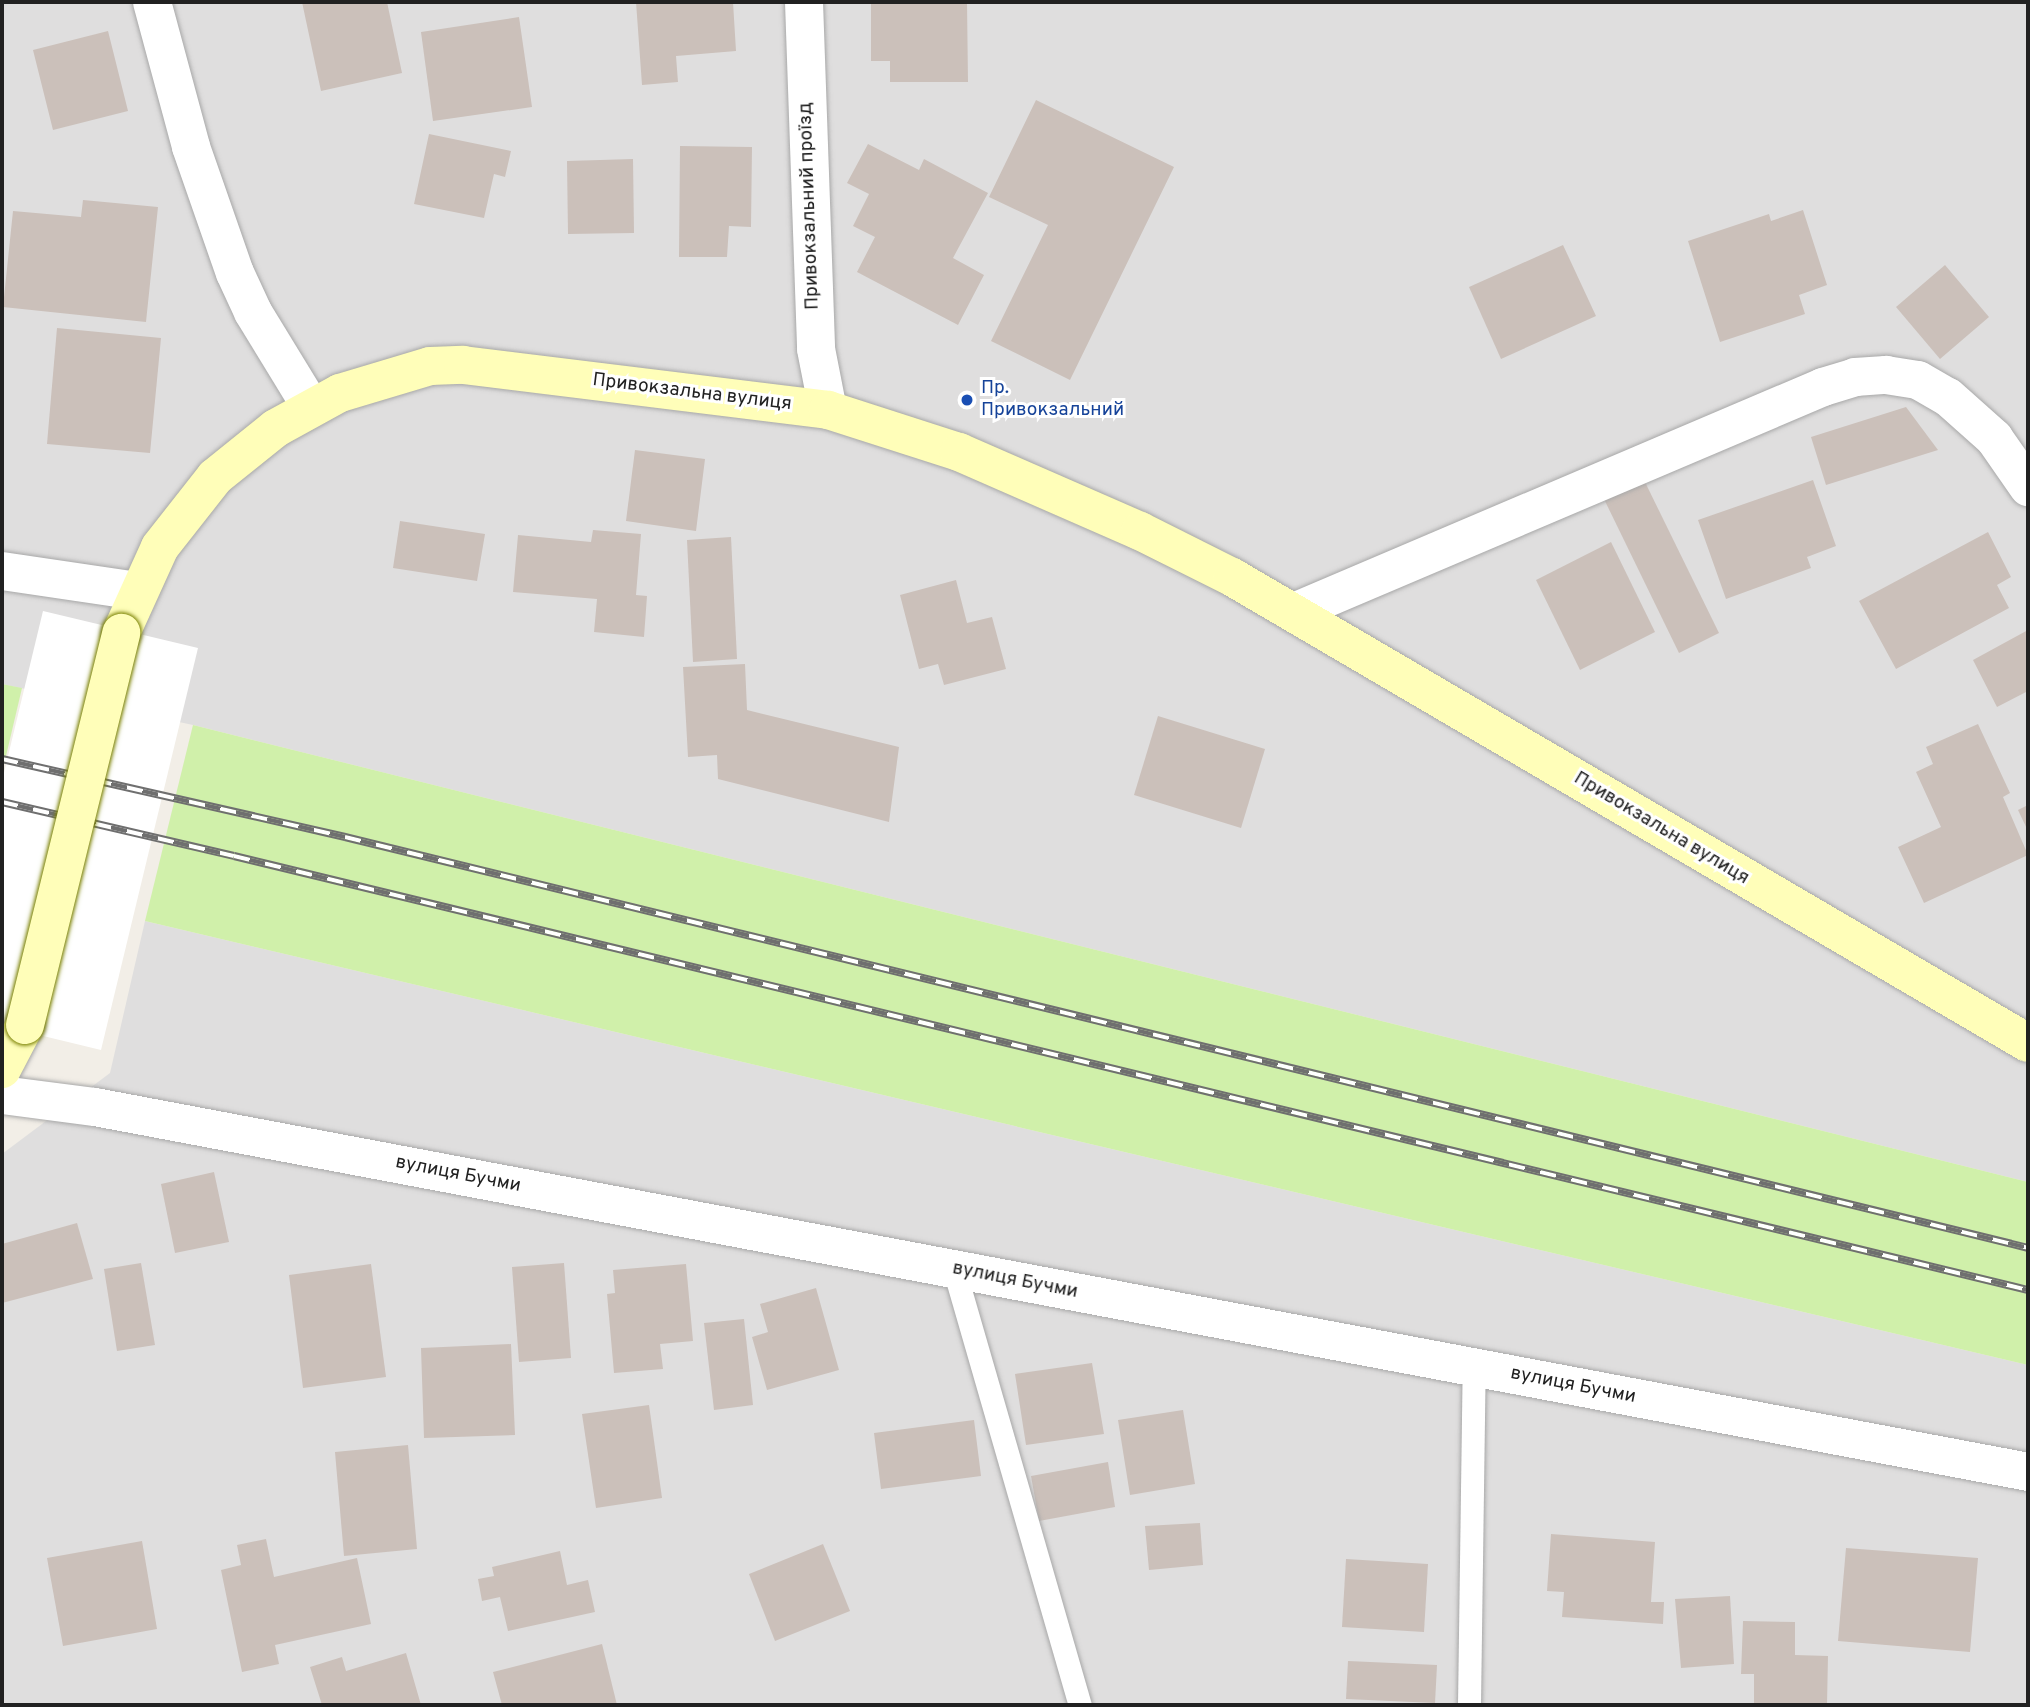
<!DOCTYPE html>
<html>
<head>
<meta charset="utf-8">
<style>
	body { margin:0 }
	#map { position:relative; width:2030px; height:1707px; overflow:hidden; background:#f2eee7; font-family:Overpass,sans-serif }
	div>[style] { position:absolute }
	.residential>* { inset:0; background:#dfdede }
	.grass>* { inset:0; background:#d0f0aa }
	.pier>* { inset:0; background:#fff }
	.building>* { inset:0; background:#cbc0ba }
	.roads { filter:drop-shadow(0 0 2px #a8a8a8) drop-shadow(0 0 2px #a8a8a8) }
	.lane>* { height:23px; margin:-11.5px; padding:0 11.5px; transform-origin:11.5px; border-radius:11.5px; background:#fff }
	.street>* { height:38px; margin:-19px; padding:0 19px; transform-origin:19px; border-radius:19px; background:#fff }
	.secondary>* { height:38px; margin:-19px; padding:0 19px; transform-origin:19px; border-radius:19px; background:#fffeb9 }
	.rail>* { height:8px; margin-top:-4px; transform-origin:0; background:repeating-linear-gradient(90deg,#fff 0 16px,#6f6f6f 0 32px); box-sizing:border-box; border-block:2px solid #6f6f6f }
	.bridges { filter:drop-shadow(0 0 2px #7a8100) drop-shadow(0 0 2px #7a8100) }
	.secondary-bridge>* { height:38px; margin:-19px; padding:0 19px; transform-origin:19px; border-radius:19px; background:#fffeb9 }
	.dots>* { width:19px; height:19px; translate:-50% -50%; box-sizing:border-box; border:4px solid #fff; border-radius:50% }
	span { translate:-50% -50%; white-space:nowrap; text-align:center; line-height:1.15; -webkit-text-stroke:6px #fff; paint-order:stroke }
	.street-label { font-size:19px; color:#212121 }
	.transit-label { font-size:19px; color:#164399 }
	.left { translate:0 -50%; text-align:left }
	.frame { position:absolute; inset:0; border:4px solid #212121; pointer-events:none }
</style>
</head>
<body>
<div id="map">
	<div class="residential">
		<i style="clip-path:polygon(2px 2px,2028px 2px,2028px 1182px,193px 725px,2px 684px)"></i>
		<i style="clip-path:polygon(145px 921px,2028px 1365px,2028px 1705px,2px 1705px,2px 1154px,110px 1073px)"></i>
	</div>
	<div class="grass">
		<i style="clip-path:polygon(2px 684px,22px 688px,2px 773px)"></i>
		<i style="clip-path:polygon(193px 725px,2028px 1182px,2028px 1365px,145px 921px)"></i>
	</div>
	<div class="pier">
		<i style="clip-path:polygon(43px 611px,198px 648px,101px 1050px,2px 1026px,2px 781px)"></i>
	</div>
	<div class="building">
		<i style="clip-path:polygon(302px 2px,387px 2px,402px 73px,321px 91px)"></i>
		<i style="clip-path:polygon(636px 2px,733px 2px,736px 51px,676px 56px,678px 82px,642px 85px)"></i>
		<i style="clip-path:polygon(871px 2px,967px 2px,968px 82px,890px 82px,890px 61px,871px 61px)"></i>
		<i style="clip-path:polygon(519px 17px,532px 107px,433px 121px,421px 32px)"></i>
		<i style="clip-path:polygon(108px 31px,128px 111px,53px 130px,33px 50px)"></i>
		<i style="clip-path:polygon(1036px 100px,1174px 167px,1070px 380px,991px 341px,1048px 225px,989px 197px)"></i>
		<i style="clip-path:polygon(429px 134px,511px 151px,505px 177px,494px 174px,484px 218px,414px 204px)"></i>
		<i style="clip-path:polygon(868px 144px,919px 170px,924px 159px,988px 193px,953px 258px,984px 275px,958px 325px,857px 272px,875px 237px,853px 226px,869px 194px,847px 183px)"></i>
		<i style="clip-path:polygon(680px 146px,752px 147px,751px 227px,729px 226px,727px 257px,679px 257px)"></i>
		<i style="clip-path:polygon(633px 159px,634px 233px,568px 234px,567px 161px)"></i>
		<i style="clip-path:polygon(83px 200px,158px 207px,146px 322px,3px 307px,13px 211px,81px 217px)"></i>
		<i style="clip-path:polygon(1803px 210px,1827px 285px,1799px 295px,1805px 314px,1720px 342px,1688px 241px,1769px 214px,1771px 221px)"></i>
		<i style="clip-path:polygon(1563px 245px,1596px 316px,1501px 359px,1469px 287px)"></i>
		<i style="clip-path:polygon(1945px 265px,1989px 317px,1940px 359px,1896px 307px)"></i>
		<i style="clip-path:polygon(57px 328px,161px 338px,150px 453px,47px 444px)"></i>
		<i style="clip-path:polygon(1906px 407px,1938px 450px,1826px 485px,1811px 437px)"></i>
		<i style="clip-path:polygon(635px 450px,705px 459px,696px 531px,626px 521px)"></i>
		<i style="clip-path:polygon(1643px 478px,1719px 633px,1679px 653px,1603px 497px)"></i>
		<i style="clip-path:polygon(1813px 480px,1836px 546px,1807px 557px,1811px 568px,1726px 599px,1698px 520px)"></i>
		<i style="clip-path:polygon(400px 521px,485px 534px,477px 581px,393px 568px)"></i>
		<i style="clip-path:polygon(593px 530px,641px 534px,636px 595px,647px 596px,644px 637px,594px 632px,597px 599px,513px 592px,518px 535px,591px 542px)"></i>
		<i style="clip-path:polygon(1988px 532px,2011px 577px,1997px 585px,2009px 608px,1896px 669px,1859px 601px)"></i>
		<i style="clip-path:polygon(731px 537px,737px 659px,693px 662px,687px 540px)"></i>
		<i style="clip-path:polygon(1611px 542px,1655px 632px,1580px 670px,1536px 580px)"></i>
		<i style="clip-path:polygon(956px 580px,967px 623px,992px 617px,1006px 669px,944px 685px,938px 664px,919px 669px,900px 595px)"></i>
		<i style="clip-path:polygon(2028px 630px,2028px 691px,1997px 707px,1973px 660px)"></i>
		<i style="clip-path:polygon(745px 664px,747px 710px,899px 747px,889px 822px,718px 779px,717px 755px,688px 757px,683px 667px)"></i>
		<i style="clip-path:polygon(1158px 716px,1265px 749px,1241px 828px,1134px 795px)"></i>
		<i style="clip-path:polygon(1978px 724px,2010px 793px,2003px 797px,2028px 855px,1924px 903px,1898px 847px,1941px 827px,1916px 772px,1933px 764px,1926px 747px)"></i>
		<i style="clip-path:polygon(2028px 805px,2028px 831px,2018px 810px)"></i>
		<i style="clip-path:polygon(214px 1172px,229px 1242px,175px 1253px,161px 1184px)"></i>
		<i style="clip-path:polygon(77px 1223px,93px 1279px,2px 1303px,2px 1244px)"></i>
		<i style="clip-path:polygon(141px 1263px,155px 1345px,117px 1351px,104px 1269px)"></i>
		<i style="clip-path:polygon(564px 1263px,571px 1358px,519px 1362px,512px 1267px)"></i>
		<i style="clip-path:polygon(371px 1264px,386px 1377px,303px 1388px,289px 1275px)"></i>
		<i style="clip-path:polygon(686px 1264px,693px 1341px,660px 1344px,663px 1369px,614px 1373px,607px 1294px,615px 1293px,613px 1270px)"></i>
		<i style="clip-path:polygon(816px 1288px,839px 1370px,767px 1390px,752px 1337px,768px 1332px,760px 1304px)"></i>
		<i style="clip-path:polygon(744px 1319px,753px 1405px,714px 1410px,704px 1323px)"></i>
		<i style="clip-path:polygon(511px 1344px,515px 1435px,424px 1438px,421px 1348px)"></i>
		<i style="clip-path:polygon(1092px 1363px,1104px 1434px,1026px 1445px,1015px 1374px)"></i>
		<i style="clip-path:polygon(649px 1405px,662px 1498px,596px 1508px,582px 1414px)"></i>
		<i style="clip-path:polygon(1183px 1410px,1195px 1484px,1130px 1495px,1118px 1420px)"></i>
		<i style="clip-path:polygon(974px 1420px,981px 1476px,881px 1489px,874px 1433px)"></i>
		<i style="clip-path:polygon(408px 1445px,417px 1549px,344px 1556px,335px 1452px)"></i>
		<i style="clip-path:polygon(1108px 1462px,1115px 1507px,1039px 1521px,1031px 1476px)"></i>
		<i style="clip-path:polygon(1200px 1523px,1203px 1565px,1149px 1570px,1145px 1526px)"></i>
		<i style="clip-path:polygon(1551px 1534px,1655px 1542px,1651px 1602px,1664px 1602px,1663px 1624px,1562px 1617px,1564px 1592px,1547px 1591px)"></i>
		<i style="clip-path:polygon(266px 1539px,274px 1577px,357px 1558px,371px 1624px,275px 1645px,279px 1664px,242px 1672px,221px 1570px,241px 1565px,237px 1545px)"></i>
		<i style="clip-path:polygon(142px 1541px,157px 1629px,63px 1646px,47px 1558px)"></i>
		<i style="clip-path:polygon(823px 1544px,850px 1611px,775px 1641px,749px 1574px)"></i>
		<i style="clip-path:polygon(1846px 1548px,1978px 1558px,1970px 1652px,1838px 1641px)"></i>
		<i style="clip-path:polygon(560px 1551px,567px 1585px,588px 1580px,595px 1612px,508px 1631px,500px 1597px,482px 1601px,478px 1579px,494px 1576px,492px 1567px)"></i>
		<i style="clip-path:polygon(1346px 1559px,1428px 1564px,1424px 1632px,1342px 1627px)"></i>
		<i style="clip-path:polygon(1730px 1596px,1734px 1664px,1681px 1668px,1675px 1599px)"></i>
		<i style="clip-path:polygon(1743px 1621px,1795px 1622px,1795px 1655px,1828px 1656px,1827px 1705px,1754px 1705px,1754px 1674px,1741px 1674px)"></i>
		<i style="clip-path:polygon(602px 1644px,617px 1705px,502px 1705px,493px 1672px)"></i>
		<i style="clip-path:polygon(406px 1653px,421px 1705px,322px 1705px,310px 1667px,342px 1657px,346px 1671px)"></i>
		<i style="clip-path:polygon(1348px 1661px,1437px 1665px,1435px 1703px,1346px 1699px)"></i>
	</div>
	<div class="roads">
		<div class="lane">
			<i style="left:954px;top:1269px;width:454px;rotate:73.9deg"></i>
			<i style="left:1469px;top:1705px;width:338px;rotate:-89.2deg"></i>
		</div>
		<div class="street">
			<i style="left:152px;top:2px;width:150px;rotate:74.9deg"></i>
			<i style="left:191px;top:147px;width:133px;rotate:70.8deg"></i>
			<i style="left:235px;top:273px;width:43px;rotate:65.2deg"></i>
			<i style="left:253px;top:312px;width:111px;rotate:58.6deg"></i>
			<i style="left:804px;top:2px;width:347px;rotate:88deg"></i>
			<i style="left:816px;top:349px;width:62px;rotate:78.9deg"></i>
			<i style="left:2px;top:571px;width:137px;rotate:8.4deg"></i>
			<i style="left:1294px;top:612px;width:575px;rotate:-23.04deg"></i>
			<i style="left:1823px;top:387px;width:34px;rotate:-17deg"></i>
			<i style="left:1855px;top:377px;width:31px;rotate:-4deg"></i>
			<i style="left:1886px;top:375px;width:32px;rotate:9deg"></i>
			<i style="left:1918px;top:380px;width:34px;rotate:30deg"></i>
			<i style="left:1948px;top:397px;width:62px;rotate:41.7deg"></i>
			<i style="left:1994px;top:438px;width:60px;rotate:55.2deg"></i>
			<i style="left:2px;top:1095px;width:94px;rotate:7.4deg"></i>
			<i style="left:95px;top:1107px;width:1967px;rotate:10.69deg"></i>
		</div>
		<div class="secondary">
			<i style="left:121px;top:633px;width:94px;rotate:-65.6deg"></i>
			<i style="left:160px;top:547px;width:89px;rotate:-51.8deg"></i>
			<i style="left:215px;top:477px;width:78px;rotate:-38.8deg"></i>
			<i style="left:276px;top:428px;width:73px;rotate:-28.7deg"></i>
			<i style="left:340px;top:393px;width:94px;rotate:-16.7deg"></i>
			<i style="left:430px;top:366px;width:33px;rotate:-2deg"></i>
			<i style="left:463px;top:365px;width:368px;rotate:7deg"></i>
			<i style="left:828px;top:410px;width:138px;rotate:17.8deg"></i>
			<i style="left:959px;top:452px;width:197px;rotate:23.6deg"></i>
			<i style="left:1140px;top:531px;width:103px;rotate:26.6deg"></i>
			<i style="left:1232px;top:577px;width:922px;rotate:30.35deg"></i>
			<i style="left:2px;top:1069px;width:50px;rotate:-62.4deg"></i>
		</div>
	</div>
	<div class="rail">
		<i style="left:2px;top:759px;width:352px;rotate:12.8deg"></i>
		<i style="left:345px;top:837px;width:1732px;rotate:13.72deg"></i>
		<i style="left:2px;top:802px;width:238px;rotate:13.1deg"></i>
		<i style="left:234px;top:856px;width:1846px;rotate:13.6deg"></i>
	</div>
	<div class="bridges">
		<div class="secondary-bridge">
			<i style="left:25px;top:1025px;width:404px;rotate:-76.2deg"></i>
		</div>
	</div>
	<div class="dots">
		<i style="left:967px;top:400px;background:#1a4fb4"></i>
	</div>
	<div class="street-label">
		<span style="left:810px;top:206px;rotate:-92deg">Привокзальний проїзд</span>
		<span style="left:692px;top:393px;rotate:7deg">Привокзальна вулиця</span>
		<span style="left:1661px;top:829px;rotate:31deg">Привокзальна вулиця</span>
		<span style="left:458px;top:1175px;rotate:11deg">вулиця Бучми</span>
		<span style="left:1015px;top:1281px;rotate:11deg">вулиця Бучми</span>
		<span style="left:1573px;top:1386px;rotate:11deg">вулиця Бучми</span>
	</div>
	<div class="transit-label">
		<span class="left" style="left:981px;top:400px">Пр.<br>Привокзальний</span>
	</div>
	<div class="frame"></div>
</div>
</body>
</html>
